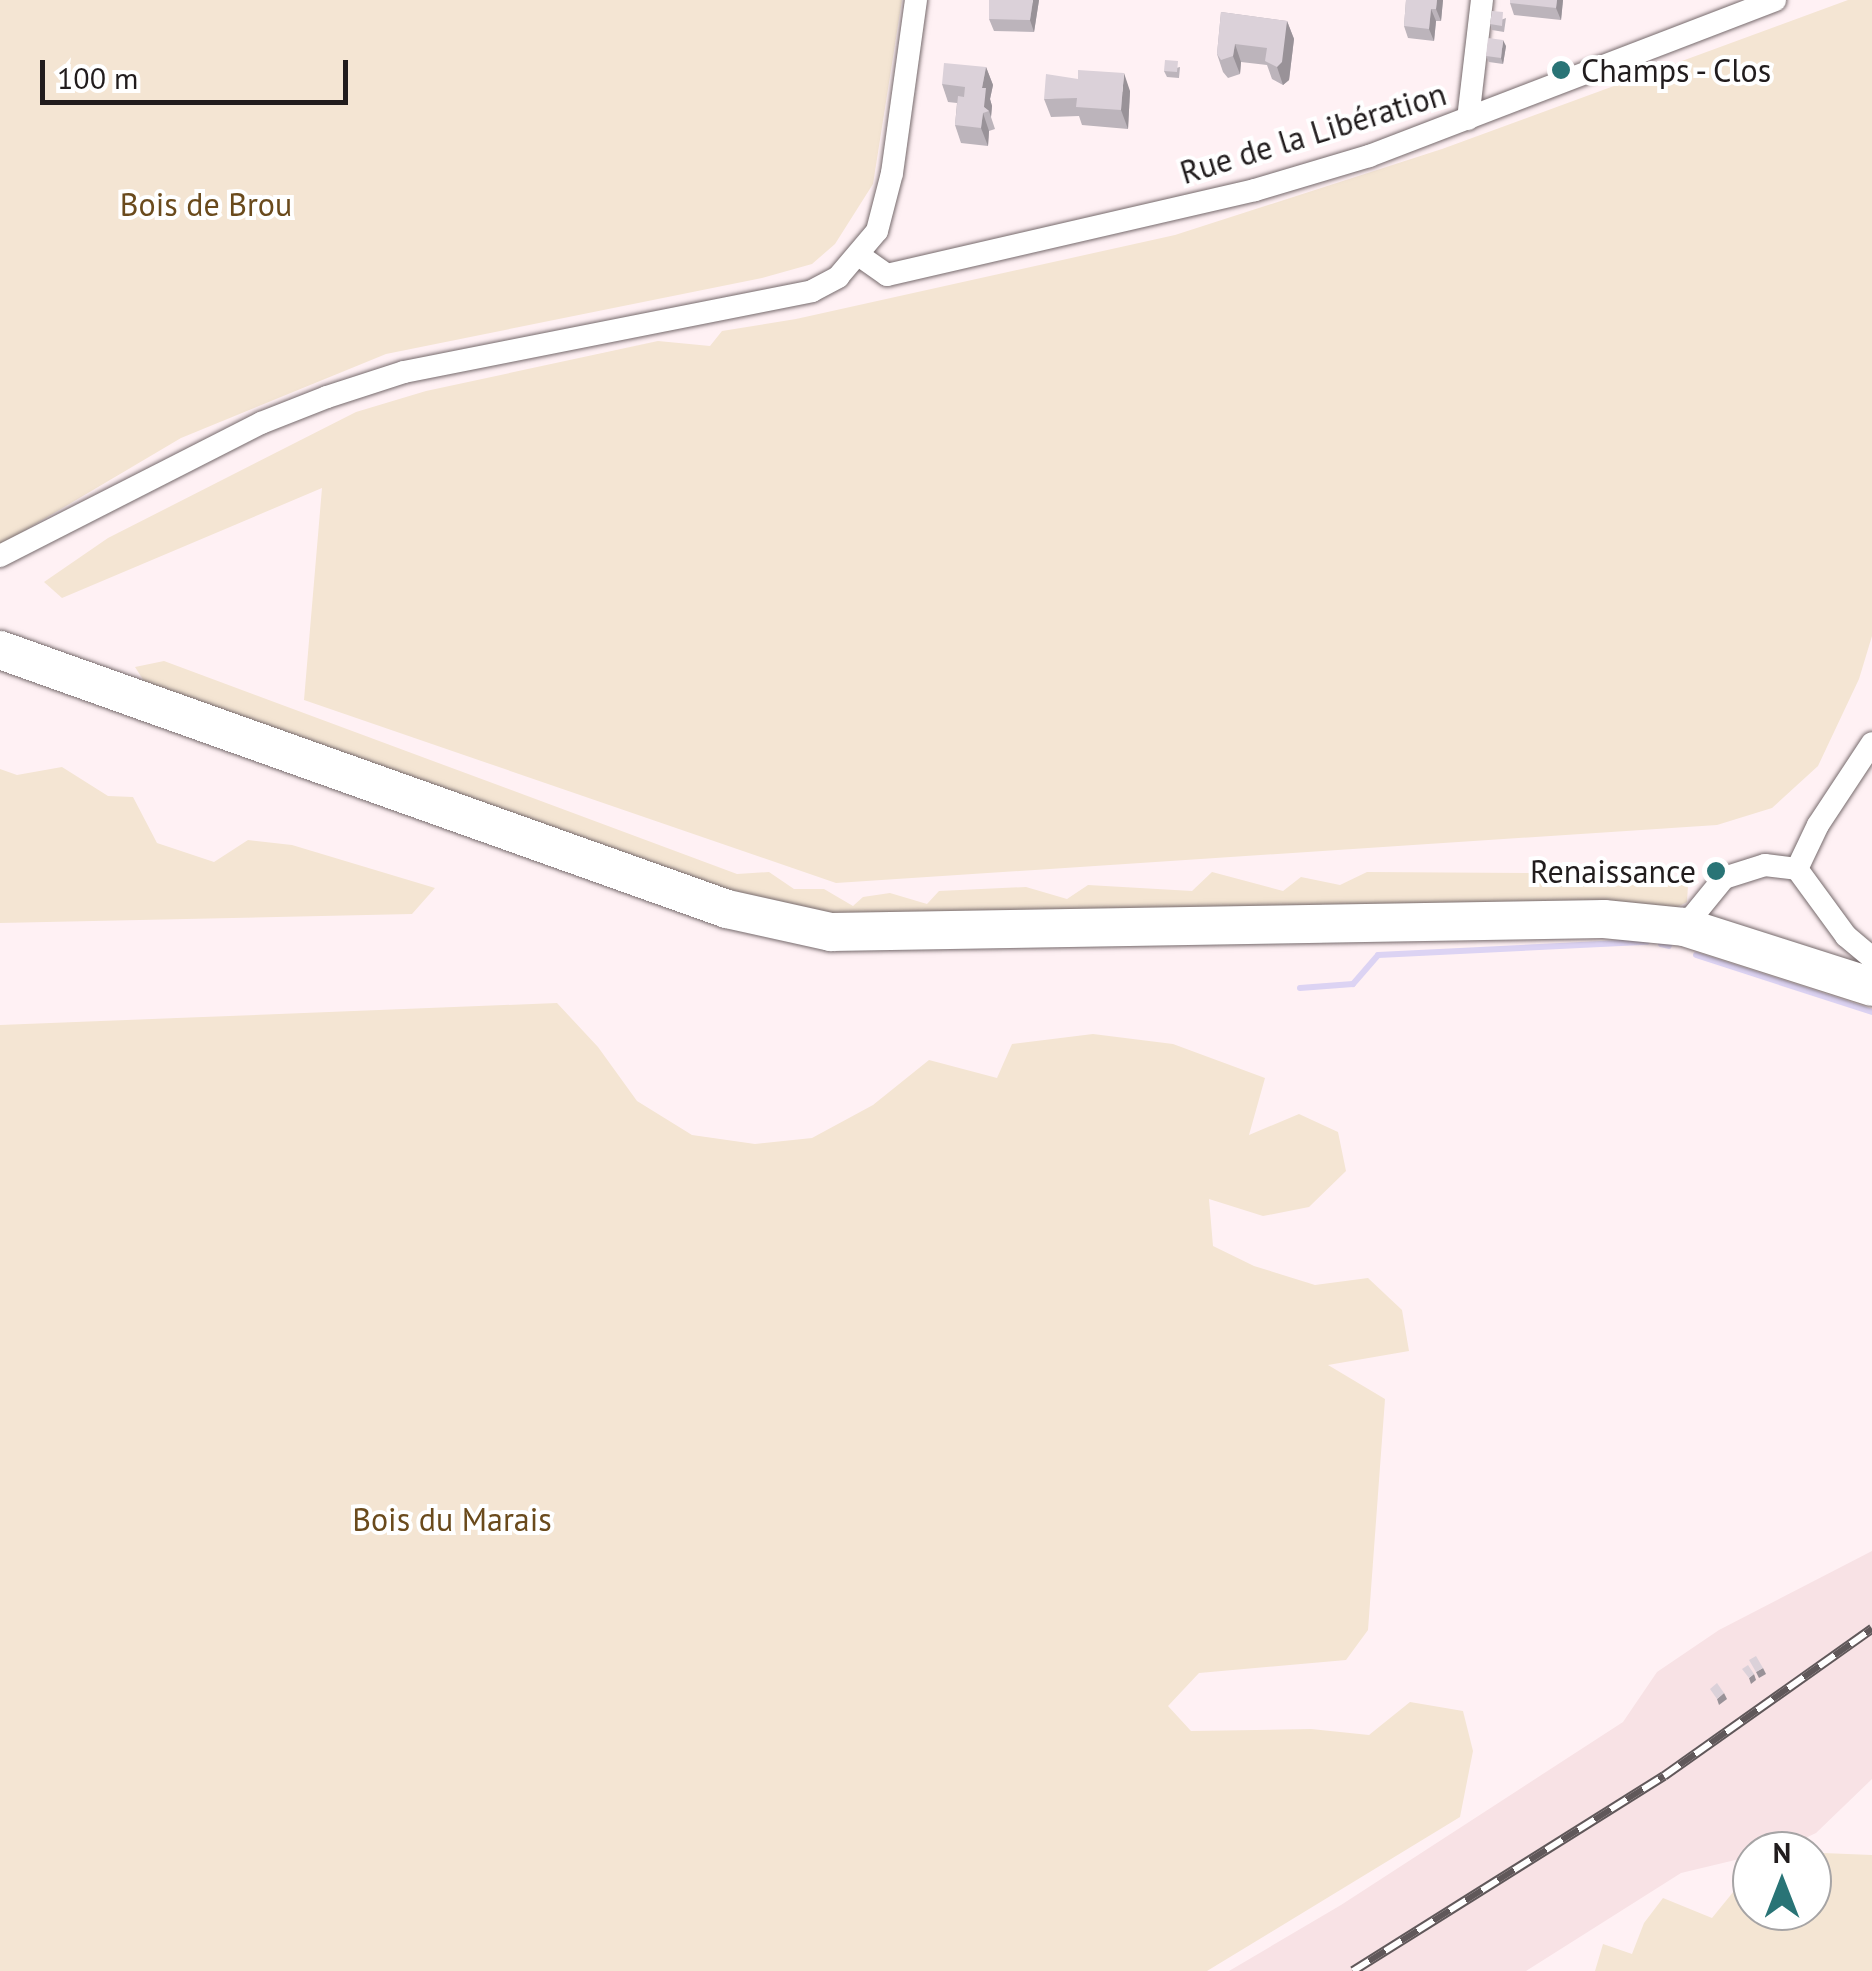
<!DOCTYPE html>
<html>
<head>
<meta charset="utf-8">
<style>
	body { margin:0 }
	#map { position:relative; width:1872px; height:1971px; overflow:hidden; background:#fff1f4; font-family:"PT Sans",sans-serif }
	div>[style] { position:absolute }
	.built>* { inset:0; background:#f8e2e5 }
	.green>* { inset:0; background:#f4e5d3 }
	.stream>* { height:6px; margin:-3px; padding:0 3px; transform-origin:3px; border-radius:3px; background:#dcd3f3 }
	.roads { filter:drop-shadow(0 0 2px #766a6c) drop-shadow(0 0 2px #766a6c) }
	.minor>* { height:22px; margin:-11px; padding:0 11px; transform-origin:11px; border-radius:11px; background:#fff }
	.primary>* { height:38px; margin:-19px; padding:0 19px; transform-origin:19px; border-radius:19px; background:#fff }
	.rail>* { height:10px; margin-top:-5px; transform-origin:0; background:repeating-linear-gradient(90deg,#fff 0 19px,#60585a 0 38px); box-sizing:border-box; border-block:2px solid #60585a }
	.wall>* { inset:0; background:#bcb4bb }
	.shaded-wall>* { inset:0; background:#999298 }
	.building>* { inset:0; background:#dbd1d9 }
	.dots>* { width:28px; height:28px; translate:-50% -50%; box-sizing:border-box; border:5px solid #fff; border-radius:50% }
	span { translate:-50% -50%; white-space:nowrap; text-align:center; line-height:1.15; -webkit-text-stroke:8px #fff; paint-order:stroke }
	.poi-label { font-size:32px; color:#211c1d }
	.left { translate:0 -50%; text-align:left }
	.right { translate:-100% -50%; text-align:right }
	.street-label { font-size:32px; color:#211c1d }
	.park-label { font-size:32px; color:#6a4a1c }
	.north { position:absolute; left:1732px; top:1831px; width:100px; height:100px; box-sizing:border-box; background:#fff; border:2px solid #a6a4a5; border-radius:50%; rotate:0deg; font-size:28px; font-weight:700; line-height:40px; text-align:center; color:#211c1d }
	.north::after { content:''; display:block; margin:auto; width:35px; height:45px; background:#297476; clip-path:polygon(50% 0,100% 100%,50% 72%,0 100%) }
	.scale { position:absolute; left:40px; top:60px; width:308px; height:45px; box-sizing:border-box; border:5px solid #211c1d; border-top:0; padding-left:12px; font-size:30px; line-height:35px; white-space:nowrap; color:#211c1d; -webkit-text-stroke:8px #fff; paint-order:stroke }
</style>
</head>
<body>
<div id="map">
	<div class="built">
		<i style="clip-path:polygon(1872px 1551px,1872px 1779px,1816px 1833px,1782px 1849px,1752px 1851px,1752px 1856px,1681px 1873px,1526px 1971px,1229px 1971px,1341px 1905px,1623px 1722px,1657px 1672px,1719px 1630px)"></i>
	</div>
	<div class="green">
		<i style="clip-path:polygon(0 0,902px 0,873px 184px,835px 244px,812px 264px,762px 278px,386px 354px,181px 438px,0 545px)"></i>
		<i style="clip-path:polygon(1848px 0,1872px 0,1872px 636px,1859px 679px,1818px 766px,1772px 808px,1717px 825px,836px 883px,304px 700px,322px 488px,62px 598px,44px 582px,108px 538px,356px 412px,426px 391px,658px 341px,710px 346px,722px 331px,796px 319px,1175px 235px,1442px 149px)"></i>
		<i style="clip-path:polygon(164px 661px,737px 874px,769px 872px,794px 889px,824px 889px,853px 906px,863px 897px,890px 893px,927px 904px,939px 891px,1026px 887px,1067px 899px,1088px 885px,1192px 891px,1212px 872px,1283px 891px,1301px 877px,1340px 885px,1367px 872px,1659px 874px,1688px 885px,1687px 902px,1668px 912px,875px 922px,772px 907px,149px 689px,135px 667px)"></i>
		<i style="clip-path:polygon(62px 767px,108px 796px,133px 797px,157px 843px,214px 862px,248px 840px,292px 845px,435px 888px,412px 914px,0 923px,0 769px,17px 775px)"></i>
		<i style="clip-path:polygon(557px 1003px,598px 1047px,637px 1101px,692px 1135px,755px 1144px,812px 1138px,873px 1105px,929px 1060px,997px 1078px,1012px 1044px,1093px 1034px,1173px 1044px,1265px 1078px,1249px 1135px,1299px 1114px,1338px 1132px,1346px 1171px,1309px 1207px,1263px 1216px,1209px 1199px,1213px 1246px,1254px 1266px,1315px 1285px,1368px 1278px,1402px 1310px,1409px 1351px,1328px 1365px,1385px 1399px,1368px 1630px,1346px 1660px,1199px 1673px,1168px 1706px,1191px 1731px,1311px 1729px,1369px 1735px,1410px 1702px,1463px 1711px,1473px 1751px,1460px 1817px,1207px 1971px,0 1971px,0 1025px)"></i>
		<i style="clip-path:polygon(1823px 1853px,1872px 1855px,1872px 1971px,1595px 1971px,1603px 1944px,1632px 1954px,1644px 1923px,1663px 1898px,1712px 1918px,1734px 1891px,1752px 1896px,1752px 1911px,1812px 1911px,1812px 1862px)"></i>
	</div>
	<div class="stream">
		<i style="left:1661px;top:944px;width:8px;rotate:14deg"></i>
		<i style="left:1696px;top:955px;width:185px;rotate:17.9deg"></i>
		<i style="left:1300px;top:988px;width:53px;rotate:-4.3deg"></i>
		<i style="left:1353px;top:984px;width:38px;rotate:-49deg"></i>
		<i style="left:1378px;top:955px;width:269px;rotate:-2.8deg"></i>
	</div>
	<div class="roads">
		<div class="minor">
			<i style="left:1468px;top:119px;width:120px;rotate:-83.3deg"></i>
			<i style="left:860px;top:256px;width:33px;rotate:35deg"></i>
			<i style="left:887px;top:275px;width:378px;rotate:-13deg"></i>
			<i style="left:1255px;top:190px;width:119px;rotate:-16.6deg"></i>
			<i style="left:1369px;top:156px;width:435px;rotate:-21deg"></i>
			<i style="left:0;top:556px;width:293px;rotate:-27deg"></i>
			<i style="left:261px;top:423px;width:71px;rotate:-21.5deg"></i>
			<i style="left:327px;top:397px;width:81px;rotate:-18deg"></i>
			<i style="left:404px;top:372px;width:416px;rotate:-11.2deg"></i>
			<i style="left:812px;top:291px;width:30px;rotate:-28deg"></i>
			<i style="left:838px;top:277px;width:60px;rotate:-49.7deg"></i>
			<i style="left:877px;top:231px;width:60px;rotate:-75.5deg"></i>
			<i style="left:892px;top:173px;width:175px;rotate:-82.1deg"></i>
			<i style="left:1797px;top:869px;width:49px;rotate:-64.5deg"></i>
			<i style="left:1818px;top:825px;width:98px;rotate:-56.6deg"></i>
			<i style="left:1684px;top:927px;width:63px;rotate:-50.8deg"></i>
			<i style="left:1724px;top:878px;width:43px;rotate:-17.6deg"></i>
			<i style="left:1765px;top:865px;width:32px;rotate:7deg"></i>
			<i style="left:1797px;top:869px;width:83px;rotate:53.8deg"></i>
			<i style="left:1846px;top:936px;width:34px;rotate:40deg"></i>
		</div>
		<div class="primary">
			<i style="left:0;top:650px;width:772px;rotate:19.61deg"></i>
			<i style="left:727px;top:909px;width:107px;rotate:12.5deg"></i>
			<i style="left:831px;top:932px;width:773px;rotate:-0.96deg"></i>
			<i style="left:1604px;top:919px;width:80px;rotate:5.7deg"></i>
			<i style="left:1684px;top:927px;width:197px;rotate:17.7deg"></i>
		</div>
	</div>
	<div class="rail">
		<i style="left:1353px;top:1971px;width:367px;rotate:-32.1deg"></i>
		<i style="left:1664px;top:1776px;width:255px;rotate:-35.3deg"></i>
	</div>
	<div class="wall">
		<i style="clip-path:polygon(1039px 0,1034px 32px,994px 31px,989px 19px)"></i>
		<i style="clip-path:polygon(1406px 0,1443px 0,1441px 21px,1436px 21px,1434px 41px,1408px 38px,1404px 26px)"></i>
		<i style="clip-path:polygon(1563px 0,1561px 20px,1514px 15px,1510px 3px)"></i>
		<i style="clip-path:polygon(1221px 12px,1287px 21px,1294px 39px,1289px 80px,1283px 85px,1272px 79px,1267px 65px,1241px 62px,1240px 74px,1228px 78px,1223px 72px,1217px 54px)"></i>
		<i style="clip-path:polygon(1506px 18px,1504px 32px,1492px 30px,1490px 24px)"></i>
		<i style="clip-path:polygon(1506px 46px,1503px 64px,1489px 62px,1486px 56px)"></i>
		<i style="clip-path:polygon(986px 67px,993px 85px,990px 99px,992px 106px,991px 117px,995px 129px,989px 131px,988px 146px,961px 143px,955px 125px,957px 103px,948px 102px,942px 84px)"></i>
		<i style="clip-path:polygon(1180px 67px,1179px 78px,1167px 77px,1164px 71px)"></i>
		<i style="clip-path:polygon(1130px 91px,1128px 129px,1082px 125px,1079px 116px,1051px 117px,1044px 99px)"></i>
	</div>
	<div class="shaded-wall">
		<i style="clip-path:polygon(1033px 0,1039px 0,1034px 32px,1030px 20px)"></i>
		<i style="clip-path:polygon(1437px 0,1443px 0,1441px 21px,1436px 9px)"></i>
		<i style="clip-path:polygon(1557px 0,1563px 0,1561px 20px,1556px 8px)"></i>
		<i style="clip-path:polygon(1431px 9px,1436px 21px,1434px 41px,1429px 29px)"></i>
		<i style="clip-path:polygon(1287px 21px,1294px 39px,1289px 80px,1283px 85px,1277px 67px)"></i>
		<i style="clip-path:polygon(1503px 40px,1506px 46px,1503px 64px,1501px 58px)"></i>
		<i style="clip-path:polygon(1235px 44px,1241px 62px,1240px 74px,1233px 56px)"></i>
		<i style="clip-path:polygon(986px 67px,993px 85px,990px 99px,992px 106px,991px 117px,989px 111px,984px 107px,982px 88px)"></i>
		<i style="clip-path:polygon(1124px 73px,1130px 91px,1128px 129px,1121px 110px)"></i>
		<i style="clip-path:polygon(983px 113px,989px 131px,988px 146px,981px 128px)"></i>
		<i style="clip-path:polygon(1763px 1668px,1766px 1674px,1759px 1678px,1756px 1672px)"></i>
		<i style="clip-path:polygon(1754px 1674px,1756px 1680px,1751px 1684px,1749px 1678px)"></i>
		<i style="clip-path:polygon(1724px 1693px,1727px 1699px,1719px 1705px,1717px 1699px)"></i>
	</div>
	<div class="building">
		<i style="clip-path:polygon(989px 0,1033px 0,1030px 20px,989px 19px)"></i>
		<i style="clip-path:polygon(1406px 0,1437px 0,1436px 9px,1431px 9px,1429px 29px,1404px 26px)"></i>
		<i style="clip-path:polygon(1510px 0,1557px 0,1556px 8px,1510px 3px)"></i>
		<i style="clip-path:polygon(1492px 11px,1503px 12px,1502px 26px,1490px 24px)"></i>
		<i style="clip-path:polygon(1221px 12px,1287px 21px,1282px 62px,1277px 67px,1265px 61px,1267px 48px,1235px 44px,1233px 56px,1221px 60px,1217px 54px)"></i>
		<i style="clip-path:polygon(1488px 38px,1503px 40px,1501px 58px,1486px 56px)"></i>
		<i style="clip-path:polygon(1165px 60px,1178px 61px,1177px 72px,1164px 71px)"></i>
		<i style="clip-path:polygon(944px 63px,986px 67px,982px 88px,986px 88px,984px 107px,989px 111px,983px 113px,981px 128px,955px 125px,958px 96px,964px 97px,965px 87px,942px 84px)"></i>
		<i style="clip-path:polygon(1078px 70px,1124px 73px,1121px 110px,1076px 107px,1077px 98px,1044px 99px,1046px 74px,1078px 79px)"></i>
		<i style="clip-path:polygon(1756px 1656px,1763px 1668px,1756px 1672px,1749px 1660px)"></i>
		<i style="clip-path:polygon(1748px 1665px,1754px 1674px,1749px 1678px,1742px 1669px)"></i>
		<i style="clip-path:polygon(1717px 1683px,1724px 1693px,1717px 1699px,1710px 1689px)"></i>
	</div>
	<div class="dots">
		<i style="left:1561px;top:70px;background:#297476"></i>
		<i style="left:1716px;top:871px;background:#297476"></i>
	</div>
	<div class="poi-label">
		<span class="left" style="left:1581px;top:70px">Champs - Clos</span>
		<span class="right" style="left:1696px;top:871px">Renaissance</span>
	</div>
	<div class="street-label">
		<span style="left:1313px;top:133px;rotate:-17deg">Rue de la Libération</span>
	</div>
	<div class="park-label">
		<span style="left:206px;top:204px">Bois de Brou</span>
		<span style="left:452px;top:1519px">Bois du Marais</span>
	</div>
	<div class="north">N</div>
	<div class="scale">100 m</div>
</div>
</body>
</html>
